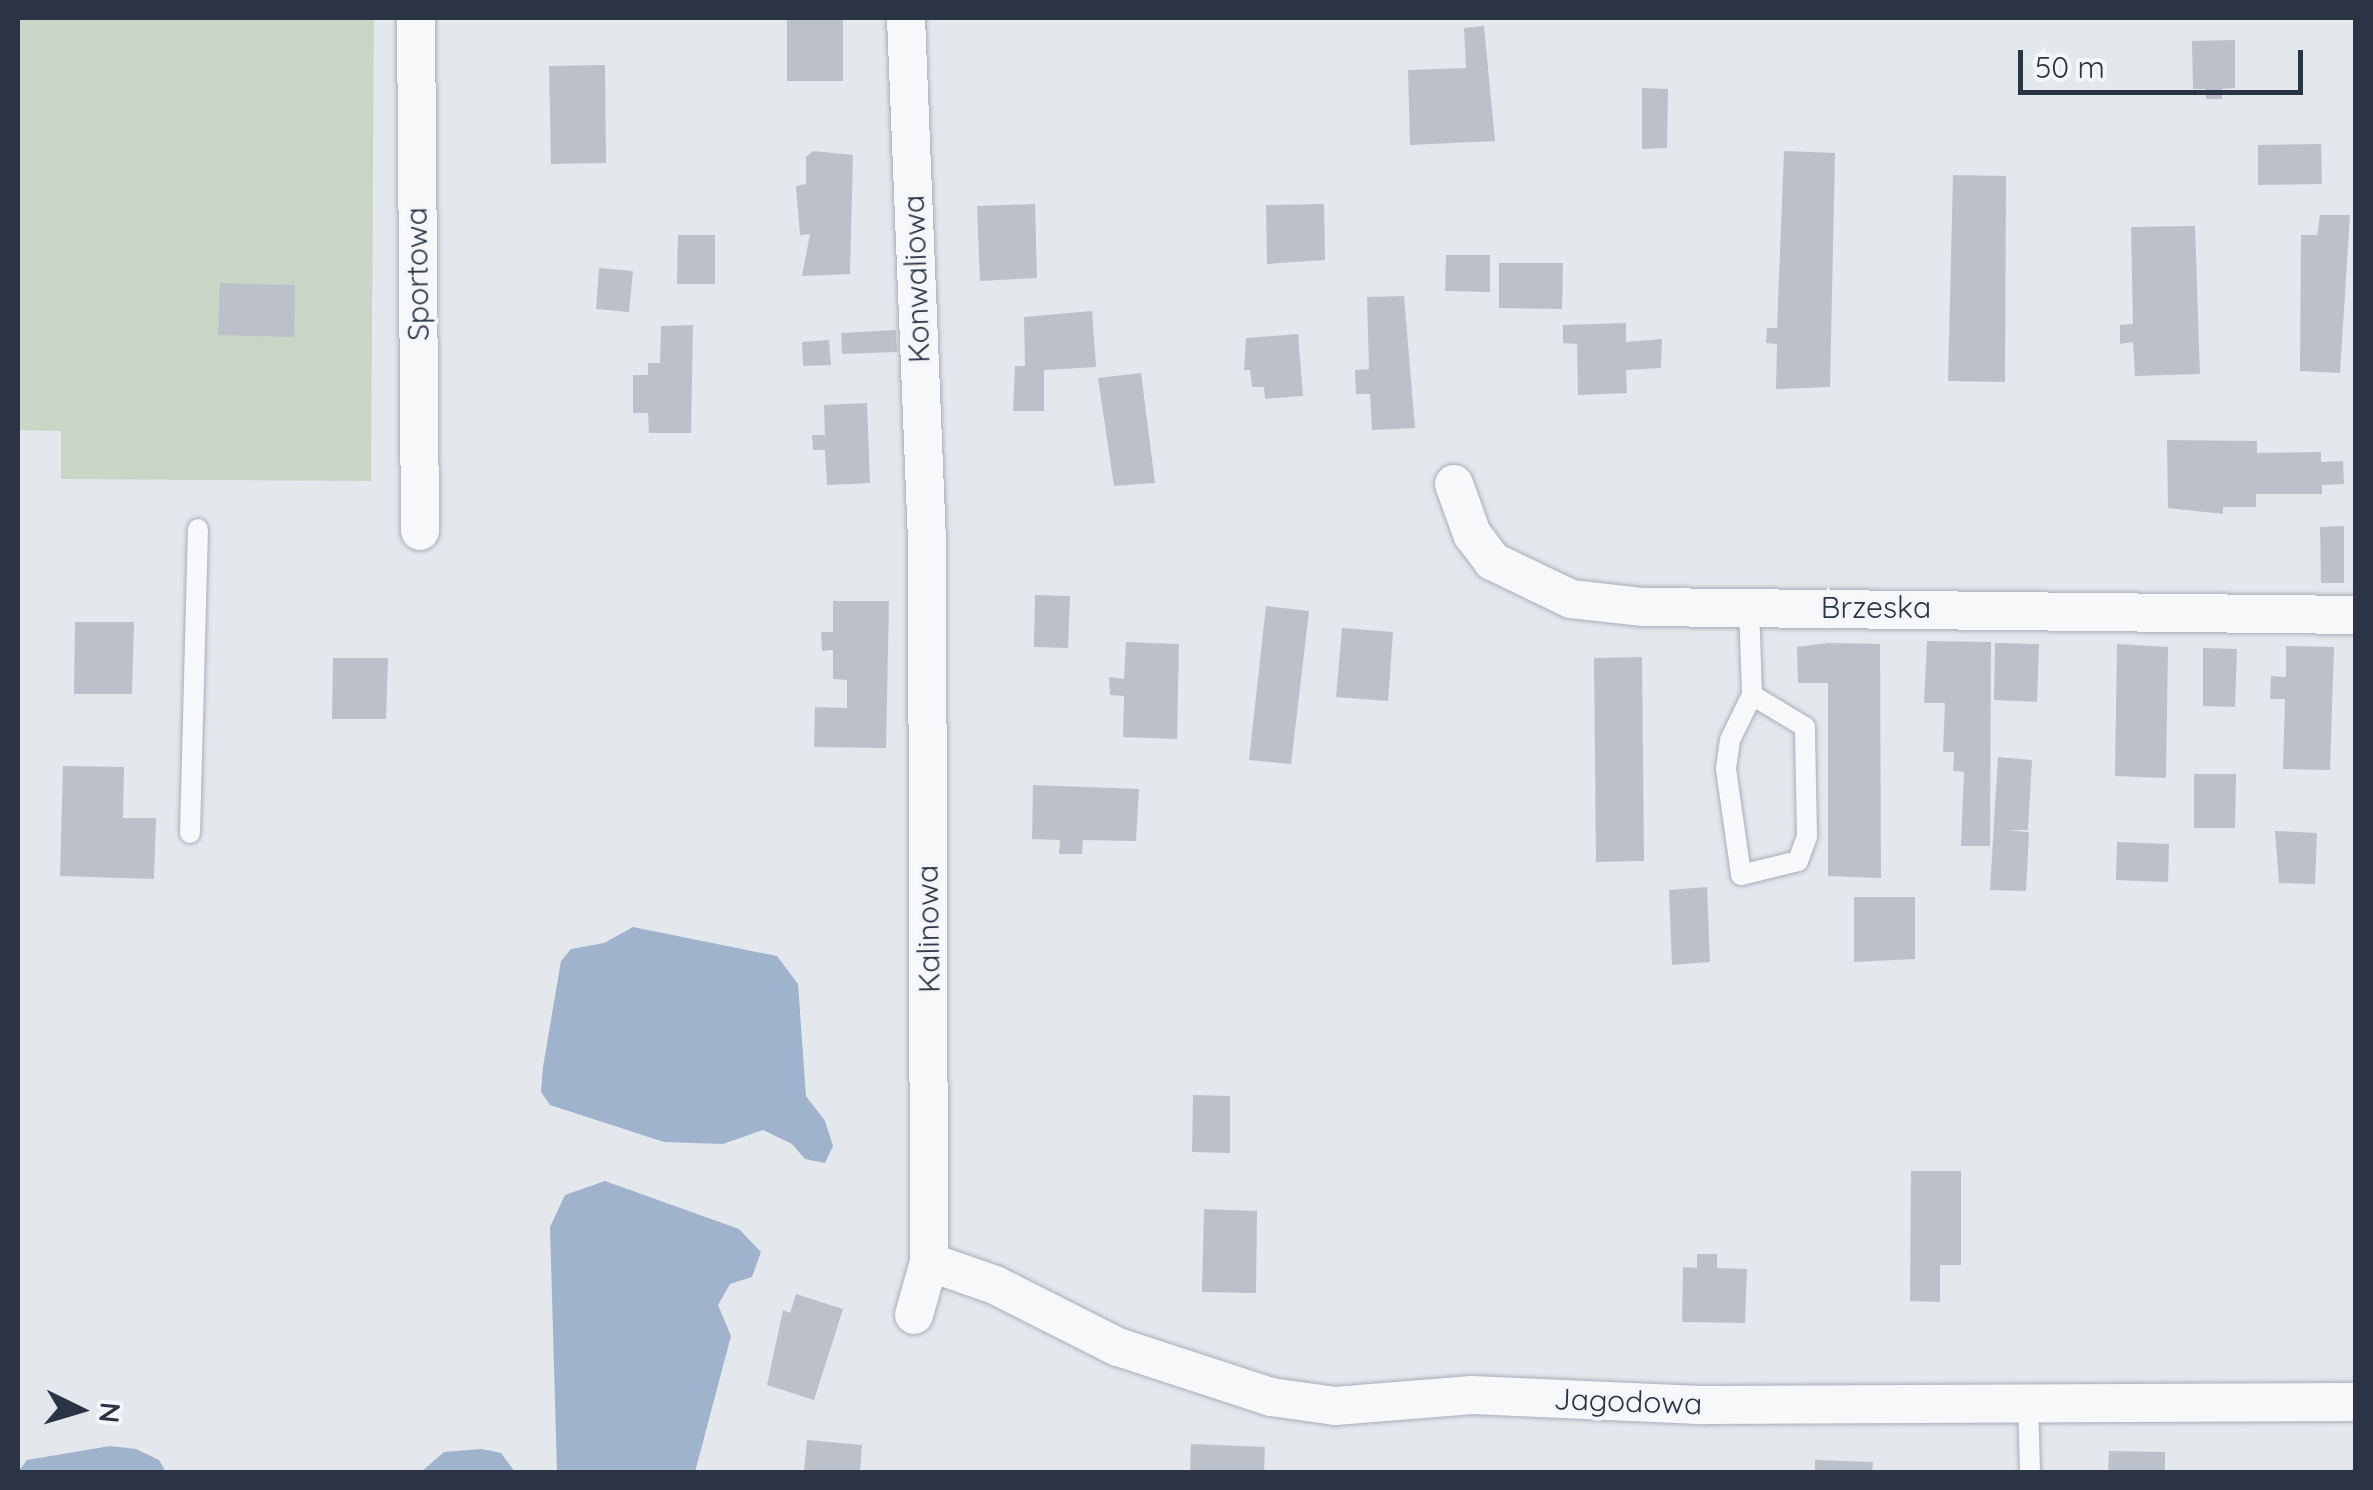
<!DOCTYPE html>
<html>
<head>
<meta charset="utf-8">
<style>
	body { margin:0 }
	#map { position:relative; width:2373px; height:1490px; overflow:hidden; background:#e4e7ec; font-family:Quicksand,sans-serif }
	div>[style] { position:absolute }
	.green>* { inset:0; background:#c9d6c5 }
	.water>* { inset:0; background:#9fb4cc }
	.building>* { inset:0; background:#bbc0ca }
	.roads { filter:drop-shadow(0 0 2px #a9aeb7) drop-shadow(0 0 2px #a9aeb7) }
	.service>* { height:20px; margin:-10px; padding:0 10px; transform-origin:10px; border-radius:10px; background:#f7f8fa }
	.minor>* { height:38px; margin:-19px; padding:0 19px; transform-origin:19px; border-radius:19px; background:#f7f8fa }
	span { translate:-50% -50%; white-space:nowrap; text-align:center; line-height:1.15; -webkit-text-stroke:8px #f4f6f9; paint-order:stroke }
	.street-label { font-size:30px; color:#2b3445 }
	.frame { position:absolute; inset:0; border:20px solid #2b3445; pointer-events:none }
	.north { position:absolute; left:30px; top:1360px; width:100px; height:100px; -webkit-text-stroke:8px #f4f6f9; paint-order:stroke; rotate:95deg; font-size:28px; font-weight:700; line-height:40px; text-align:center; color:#2b3445 }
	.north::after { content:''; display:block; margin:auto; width:35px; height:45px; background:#2b3445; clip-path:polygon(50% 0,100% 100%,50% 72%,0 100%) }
	.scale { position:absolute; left:2018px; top:50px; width:285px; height:45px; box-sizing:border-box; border:5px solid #2b3445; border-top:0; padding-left:12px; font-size:30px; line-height:35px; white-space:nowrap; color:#2b3445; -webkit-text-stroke:8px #f4f6f9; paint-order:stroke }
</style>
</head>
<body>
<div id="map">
	<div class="green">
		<i style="clip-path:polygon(18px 18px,374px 18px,371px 481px,61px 479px,61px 431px,18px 430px)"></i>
	</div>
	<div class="water">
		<i style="clip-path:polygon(633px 927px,777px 956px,798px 984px,806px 1096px,825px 1121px,833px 1146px,825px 1163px,805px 1159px,792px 1144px,763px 1130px,723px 1144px,664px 1142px,550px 1105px,541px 1092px,543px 1067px,561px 961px,571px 949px,604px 943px)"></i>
		<i style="clip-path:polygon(605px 1181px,739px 1229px,761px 1252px,752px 1277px,730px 1284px,718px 1305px,731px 1336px,695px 1472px,557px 1472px,550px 1227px,565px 1195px)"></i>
		<i style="clip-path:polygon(110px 1446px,136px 1449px,159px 1460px,166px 1472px,18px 1472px,27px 1460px)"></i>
		<i style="clip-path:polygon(482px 1449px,501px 1453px,515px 1472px,421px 1472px,444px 1452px)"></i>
	</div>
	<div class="building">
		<i style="clip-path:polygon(787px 19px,843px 19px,843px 81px,787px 81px)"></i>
		<i style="clip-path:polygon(1484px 26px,1495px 141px,1410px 145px,1408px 70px,1466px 68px,1464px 28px)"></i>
		<i style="clip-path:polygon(2235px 40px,2235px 88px,2222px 89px,2222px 99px,2206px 99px,2206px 89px,2193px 89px,2192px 41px)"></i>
		<i style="clip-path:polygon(605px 65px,606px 163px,551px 164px,549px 66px)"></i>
		<i style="clip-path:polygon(1642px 88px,1668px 89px,1667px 148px,1642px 149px)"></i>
		<i style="clip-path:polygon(2321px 144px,2322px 184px,2258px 185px,2258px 145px)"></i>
		<i style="clip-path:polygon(813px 151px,853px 155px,850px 274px,802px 276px,810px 234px,800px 235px,796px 186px,806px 184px,806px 157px)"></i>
		<i style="clip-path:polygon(1784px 151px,1835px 153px,1830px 387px,1776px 389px,1777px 344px,1766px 343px,1767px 328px,1777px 328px)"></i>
		<i style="clip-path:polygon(1953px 175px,2006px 176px,2005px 382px,1948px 381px)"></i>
		<i style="clip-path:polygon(1035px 204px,1037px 278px,980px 281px,977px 206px)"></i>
		<i style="clip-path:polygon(1324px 204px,1325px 260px,1267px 264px,1266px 205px)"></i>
		<i style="clip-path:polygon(2320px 215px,2350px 215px,2340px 373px,2300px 371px,2301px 235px,2317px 235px)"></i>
		<i style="clip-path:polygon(2195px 226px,2200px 374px,2135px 376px,2133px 342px,2120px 344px,2120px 325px,2133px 324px,2131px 227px)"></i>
		<i style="clip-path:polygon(678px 235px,715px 235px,715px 284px,677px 284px)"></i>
		<i style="clip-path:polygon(1446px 255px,1490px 255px,1490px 292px,1445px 291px)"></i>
		<i style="clip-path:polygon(1499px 263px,1563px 263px,1562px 309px,1499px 308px)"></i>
		<i style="clip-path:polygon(599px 268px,633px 271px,629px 312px,596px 309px)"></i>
		<i style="clip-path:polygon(220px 283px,295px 285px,294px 337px,218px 335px)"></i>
		<i style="clip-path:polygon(1404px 296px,1415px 428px,1372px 430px,1370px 394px,1356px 394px,1355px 370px,1369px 369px,1367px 297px)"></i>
		<i style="clip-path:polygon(1092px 311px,1096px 367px,1044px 370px,1044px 411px,1013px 411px,1015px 366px,1025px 366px,1024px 317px)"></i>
		<i style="clip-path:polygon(1626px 323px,1626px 342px,1662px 339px,1661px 368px,1626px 370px,1627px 393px,1578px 395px,1577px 344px,1563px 343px,1563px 325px)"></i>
		<i style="clip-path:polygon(693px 325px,691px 433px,649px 433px,648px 413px,633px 413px,633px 375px,648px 375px,648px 363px,660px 363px,661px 326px)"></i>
		<i style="clip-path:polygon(896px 330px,897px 352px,842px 354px,841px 333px)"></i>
		<i style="clip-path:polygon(1298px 334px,1303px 396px,1265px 399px,1264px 387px,1252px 387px,1250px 370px,1244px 370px,1246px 338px)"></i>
		<i style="clip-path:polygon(829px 340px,831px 365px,803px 366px,802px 342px)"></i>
		<i style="clip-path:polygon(1141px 373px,1155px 483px,1114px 486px,1098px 378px)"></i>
		<i style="clip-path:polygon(867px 403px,870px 483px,827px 485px,825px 450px,813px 450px,812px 435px,825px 435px,824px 405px)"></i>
		<i style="clip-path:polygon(2167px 440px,2257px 441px,2257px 453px,2321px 452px,2321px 462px,2343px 461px,2344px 484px,2322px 485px,2322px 494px,2256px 494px,2256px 507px,2223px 507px,2223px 514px,2168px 508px)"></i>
		<i style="clip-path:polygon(2344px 526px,2344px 583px,2321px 583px,2320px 527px)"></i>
		<i style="clip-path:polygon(1035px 595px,1070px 596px,1068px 648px,1034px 647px)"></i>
		<i style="clip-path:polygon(833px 601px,889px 601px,886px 748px,814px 747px,815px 707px,847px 708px,847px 680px,833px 679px,833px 650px,822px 651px,821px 632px,833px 632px)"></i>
		<i style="clip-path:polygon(1266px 606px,1309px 611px,1291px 764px,1249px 760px)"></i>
		<i style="clip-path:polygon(75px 622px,134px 622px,132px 694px,74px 694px)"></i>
		<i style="clip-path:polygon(1342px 628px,1393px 632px,1388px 701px,1336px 697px)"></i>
		<i style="clip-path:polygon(1927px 641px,1991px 642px,1990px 846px,1961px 846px,1964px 772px,1953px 771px,1954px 752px,1943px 752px,1945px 703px,1924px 703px)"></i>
		<i style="clip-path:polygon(1126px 642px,1179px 644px,1177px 739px,1123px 737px,1124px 696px,1110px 695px,1109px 677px,1124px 679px)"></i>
		<i style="clip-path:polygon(1828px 643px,1880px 644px,1881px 878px,1828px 876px,1828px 683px,1798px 683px,1797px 647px)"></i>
		<i style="clip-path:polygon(1995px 643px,2039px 644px,2037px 702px,1994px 700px)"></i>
		<i style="clip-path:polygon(2117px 644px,2168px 647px,2166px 778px,2115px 776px)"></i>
		<i style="clip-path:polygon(2286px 646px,2334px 647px,2330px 770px,2283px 769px,2285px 699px,2270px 699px,2271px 676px,2286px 677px)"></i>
		<i style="clip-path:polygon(2203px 648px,2237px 649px,2235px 707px,2203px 706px)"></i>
		<i style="clip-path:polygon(1642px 657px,1644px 861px,1596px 862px,1594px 658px)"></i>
		<i style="clip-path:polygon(333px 658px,388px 658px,386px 719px,332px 719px)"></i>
		<i style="clip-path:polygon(1998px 757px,2032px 760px,2028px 830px,2007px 830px,2029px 832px,2026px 891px,1990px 890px)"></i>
		<i style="clip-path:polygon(63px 766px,124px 767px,123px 818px,156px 818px,154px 879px,60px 876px)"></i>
		<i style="clip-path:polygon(2194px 774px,2236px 774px,2235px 828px,2194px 828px)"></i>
		<i style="clip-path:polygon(1033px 785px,1139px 789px,1136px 841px,1083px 840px,1082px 854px,1059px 854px,1060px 840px,1032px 839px)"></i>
		<i style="clip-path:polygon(2275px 831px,2317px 833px,2315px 884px,2279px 883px)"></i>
		<i style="clip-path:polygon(2117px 842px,2169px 844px,2168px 882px,2116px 880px)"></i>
		<i style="clip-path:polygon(1707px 887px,1710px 962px,1672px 965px,1669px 890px)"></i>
		<i style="clip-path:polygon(1854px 897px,1915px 897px,1915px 959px,1854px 962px)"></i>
		<i style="clip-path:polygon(1193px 1095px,1230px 1096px,1230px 1153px,1192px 1152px)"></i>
		<i style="clip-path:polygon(1911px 1171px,1961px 1171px,1961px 1265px,1940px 1265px,1940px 1302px,1910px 1301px)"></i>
		<i style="clip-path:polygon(1204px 1209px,1257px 1211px,1256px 1293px,1202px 1292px)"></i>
		<i style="clip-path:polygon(1697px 1254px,1717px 1254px,1717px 1268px,1747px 1269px,1745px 1323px,1682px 1322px,1683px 1267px,1697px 1268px)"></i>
		<i style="clip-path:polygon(796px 1294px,843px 1309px,814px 1400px,767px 1385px,783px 1310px,790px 1313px)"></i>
		<i style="clip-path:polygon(807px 1440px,862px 1445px,860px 1472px,804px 1472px)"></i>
		<i style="clip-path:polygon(1191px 1444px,1265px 1447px,1264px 1472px,1190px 1472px)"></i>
		<i style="clip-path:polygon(2109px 1451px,2165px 1452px,2165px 1472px,2108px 1472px)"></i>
		<i style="clip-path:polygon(1815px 1460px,1873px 1462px,1872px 1472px,1815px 1472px)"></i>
	</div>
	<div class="roads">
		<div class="service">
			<i style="left:1749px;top:607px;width:88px;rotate:88deg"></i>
			<i style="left:1752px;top:695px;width:50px;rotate:116.1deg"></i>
			<i style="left:1730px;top:740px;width:29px;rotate:98deg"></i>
			<i style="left:1726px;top:769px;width:107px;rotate:81.9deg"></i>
			<i style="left:1741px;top:875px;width:59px;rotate:-13.8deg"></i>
			<i style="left:1798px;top:861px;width:27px;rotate:-70deg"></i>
			<i style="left:1807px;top:836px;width:109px;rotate:-91.1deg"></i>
			<i style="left:1805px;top:727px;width:62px;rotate:-148.9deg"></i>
			<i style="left:190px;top:833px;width:304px;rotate:-88.5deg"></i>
			<i style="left:2028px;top:1400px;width:72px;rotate:88.4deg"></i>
		</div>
		<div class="minor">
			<i style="left:416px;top:18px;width:513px;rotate:89.55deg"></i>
			<i style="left:906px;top:18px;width:522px;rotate:87.7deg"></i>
			<i style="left:927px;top:540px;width:722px;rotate:89.84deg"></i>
			<i style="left:929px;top:1262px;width:55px;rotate:105.8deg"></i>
			<i style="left:1454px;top:484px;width:53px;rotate:70.2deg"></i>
			<i style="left:1472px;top:534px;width:34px;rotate:53deg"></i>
			<i style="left:1492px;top:561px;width:88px;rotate:25.7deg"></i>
			<i style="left:1571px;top:599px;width:73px;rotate:6.3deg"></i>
			<i style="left:1644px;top:607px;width:712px;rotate:0.64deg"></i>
			<i style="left:929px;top:1262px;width:70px;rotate:19.2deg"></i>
			<i style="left:995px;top:1285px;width:138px;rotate:26.8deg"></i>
			<i style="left:1118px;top:1347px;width:161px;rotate:18.1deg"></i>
			<i style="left:1271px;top:1397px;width:65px;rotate:8deg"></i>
			<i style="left:1335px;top:1406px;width:137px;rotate:-4.6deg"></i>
			<i style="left:1472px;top:1395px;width:233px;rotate:2.5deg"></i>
			<i style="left:1705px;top:1405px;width:651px;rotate:-0.26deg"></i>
		</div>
	</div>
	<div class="street-label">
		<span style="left:417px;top:274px;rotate:-91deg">Sportowa</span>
		<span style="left:916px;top:279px;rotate:-92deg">Konwaliowa</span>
		<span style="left:1876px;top:607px">Brzeska</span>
		<span style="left:928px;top:929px;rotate:-91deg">Kalinowa</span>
		<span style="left:1628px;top:1401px;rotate:2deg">Jagodowa</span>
	</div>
	<div class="frame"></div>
	<div class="north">N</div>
	<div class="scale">50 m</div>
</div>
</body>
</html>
